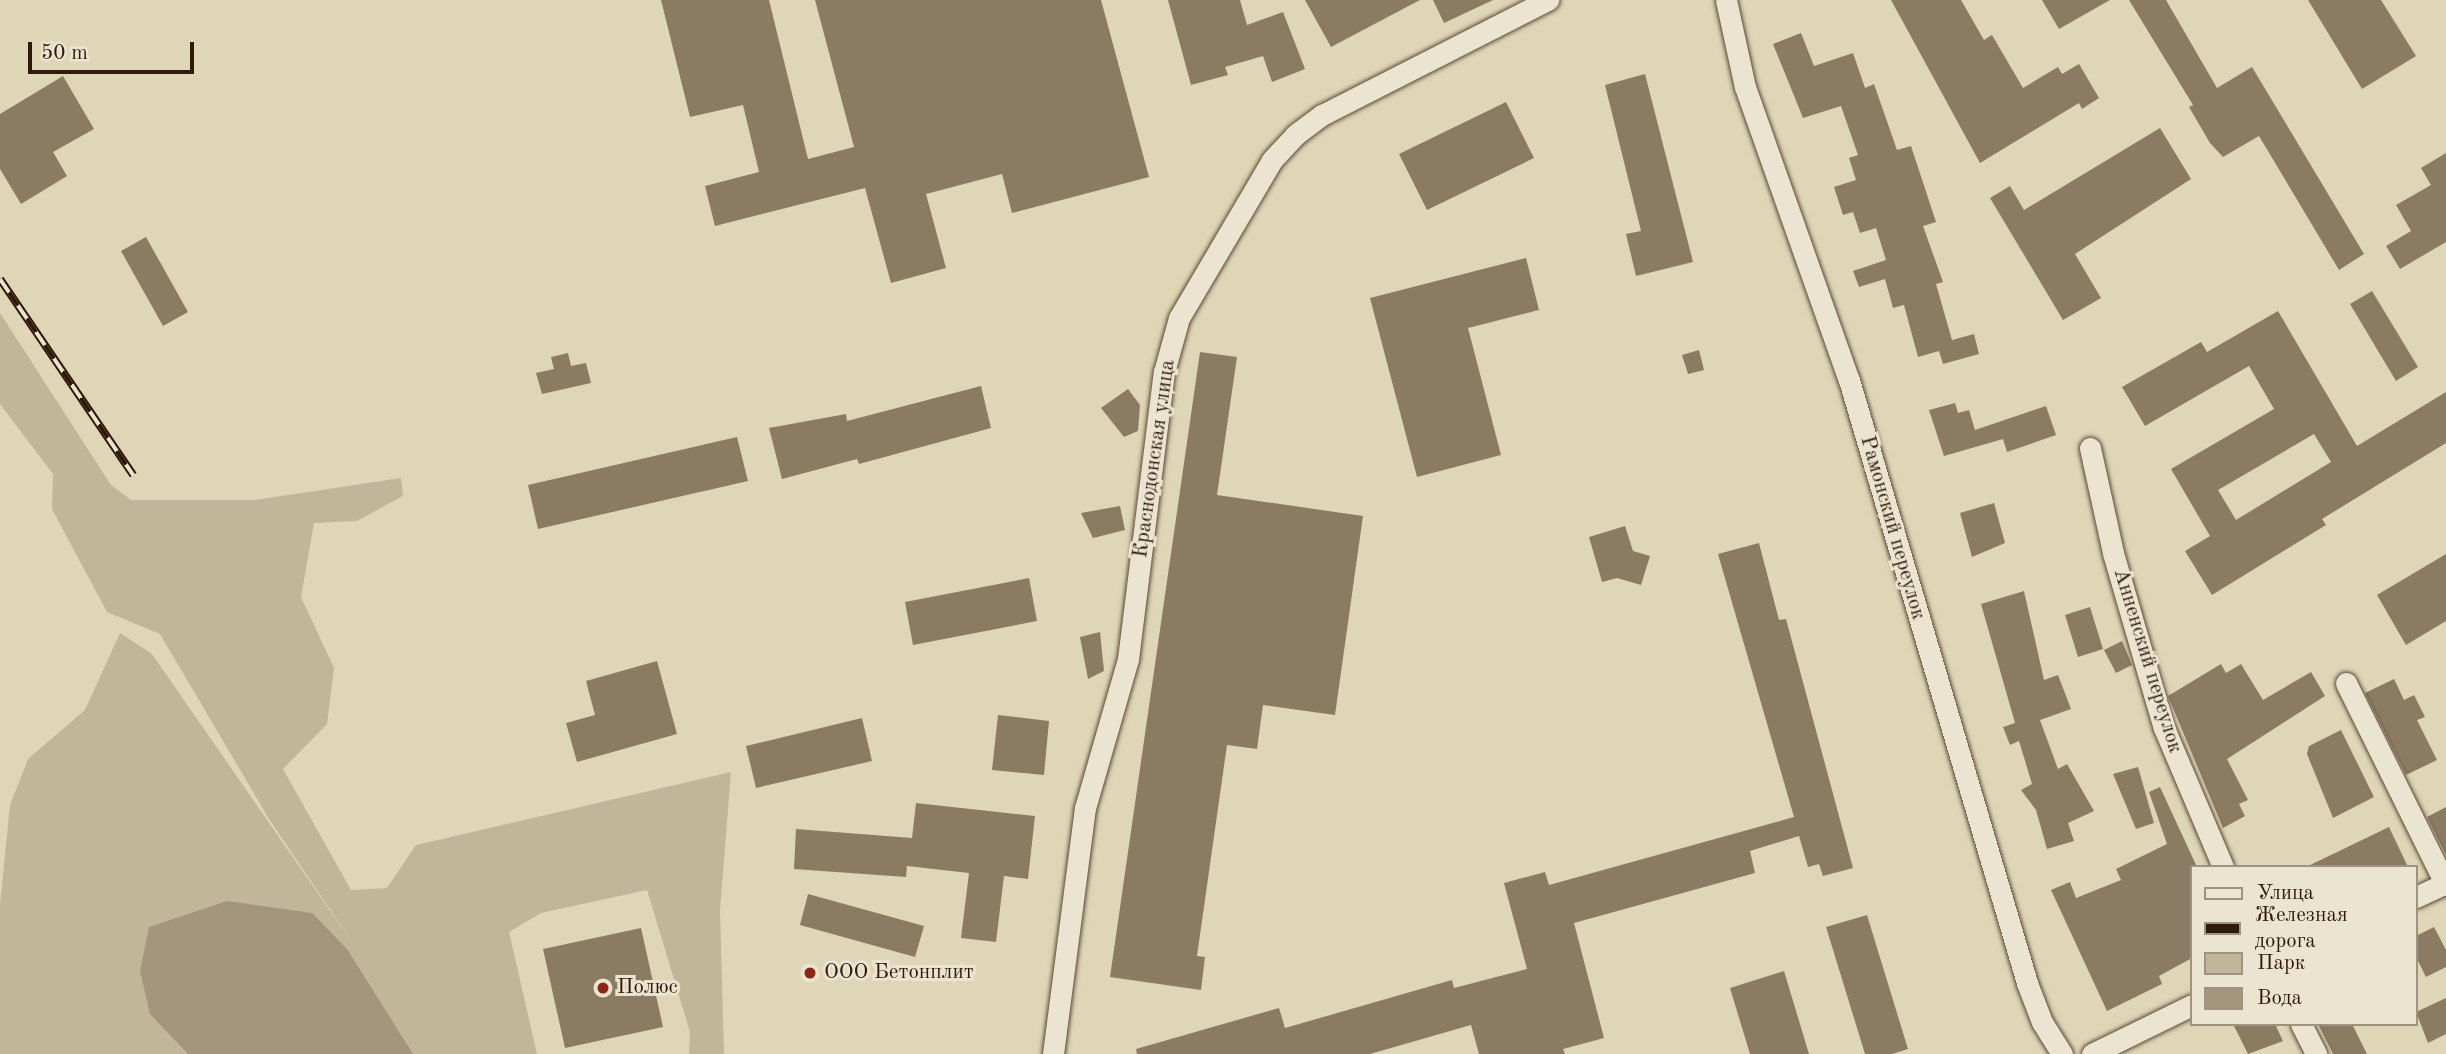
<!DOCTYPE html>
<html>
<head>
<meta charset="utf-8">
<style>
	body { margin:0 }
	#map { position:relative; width:2446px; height:1054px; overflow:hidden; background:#dfd6b7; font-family:"Old Standard TT",serif }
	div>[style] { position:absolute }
	.green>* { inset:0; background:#c1b699 }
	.water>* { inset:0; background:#a3967c }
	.building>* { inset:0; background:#8b7b63 }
	.roads { filter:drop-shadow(0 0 2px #5b4834) drop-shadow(0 0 2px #5b4834) }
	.minor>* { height:21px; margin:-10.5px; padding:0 10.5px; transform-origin:10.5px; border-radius:10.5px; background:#eae4d0 }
	.rail>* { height:8px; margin-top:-4px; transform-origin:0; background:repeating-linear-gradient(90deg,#eae4d0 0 16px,#2f1909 0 32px); box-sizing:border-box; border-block:2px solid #2f1909 }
	.dots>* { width:19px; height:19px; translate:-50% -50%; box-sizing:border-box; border:4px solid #eae4d0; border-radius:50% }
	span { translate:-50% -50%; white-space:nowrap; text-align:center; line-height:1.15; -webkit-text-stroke:6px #eae4d0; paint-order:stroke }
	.street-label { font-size:21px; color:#2f1909 }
	.poi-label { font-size:21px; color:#2f1909 }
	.left { translate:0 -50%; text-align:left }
	.legend { position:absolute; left:2190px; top:865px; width:228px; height:161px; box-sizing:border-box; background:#eae4d0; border:2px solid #9f9380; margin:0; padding:9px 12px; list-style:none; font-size:21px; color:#2f1909 }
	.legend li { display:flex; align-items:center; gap:14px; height:35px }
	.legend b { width:35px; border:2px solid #9f9380 }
	.scale { position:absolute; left:28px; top:42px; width:166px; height:32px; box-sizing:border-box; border:4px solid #2f1909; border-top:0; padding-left:9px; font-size:21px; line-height:24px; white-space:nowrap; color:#2f1909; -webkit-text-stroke:5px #eae4d0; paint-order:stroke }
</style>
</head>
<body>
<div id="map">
	<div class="green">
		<i style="clip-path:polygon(0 313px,111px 485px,131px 500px,255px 500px,401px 478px,403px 496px,357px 521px,314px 523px,301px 597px,334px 668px,327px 724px,283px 769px,351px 890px,387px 888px,416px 845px,731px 772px,720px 910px,724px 1054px,689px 1054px,690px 1032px,647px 890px,541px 913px,509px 932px,537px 1054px,0 1054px,0 905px,10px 805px,28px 759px,85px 710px,120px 633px,152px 654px,358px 951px,269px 819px,160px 634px,107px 612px,52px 509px,53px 474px,0 404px)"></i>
	</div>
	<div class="water">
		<i style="clip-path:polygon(227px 901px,312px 913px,347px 949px,413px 1054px,188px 1054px,150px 1014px,140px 971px,149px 927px)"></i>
	</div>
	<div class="building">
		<i style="clip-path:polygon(661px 0,769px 0,808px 159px,854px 147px,815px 0,1101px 0,1149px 177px,1012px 213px,1002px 174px,926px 194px,946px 268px,891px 283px,865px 188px,715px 226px,705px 186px,759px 172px,743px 105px,690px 117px)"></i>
		<i style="clip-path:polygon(1168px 0,1240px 0,1247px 25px,1283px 12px,1305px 69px,1272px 82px,1263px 56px,1225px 67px,1228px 75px,1191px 85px)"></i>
		<i style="clip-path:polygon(1305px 0,1420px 0,1331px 47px)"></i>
		<i style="clip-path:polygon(1433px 0,1493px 0,1444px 23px)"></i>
		<i style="clip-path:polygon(1891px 0,1961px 0,1984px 40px,1992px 35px,2023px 88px,2058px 67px,2062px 74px,2079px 64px,2099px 98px,2082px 109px,2079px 103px,1980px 163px)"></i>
		<i style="clip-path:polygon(2042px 0,2110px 0,2059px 29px)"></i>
		<i style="clip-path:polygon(2129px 0,2166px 0,2217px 88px,2252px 67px,2364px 254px,2339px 270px,2259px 136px,2223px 157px,2210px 143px,2189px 107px,2193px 105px)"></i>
		<i style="clip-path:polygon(2308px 0,2381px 0,2416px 56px,2362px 89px)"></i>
		<i style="clip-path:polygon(1801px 33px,1814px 66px,1853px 53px,1865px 88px,1874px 84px,1897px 150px,1911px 146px,1936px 222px,1923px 226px,1943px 282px,1936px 284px,1952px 340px,1974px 334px,1979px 354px,1943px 364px,1939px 351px,1918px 357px,1904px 305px,1893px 308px,1885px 279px,1859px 287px,1853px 271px,1886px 260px,1876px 228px,1860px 233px,1853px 212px,1843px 215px,1834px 187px,1856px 180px,1849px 158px,1858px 155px,1841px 106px,1803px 118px,1773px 44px)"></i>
		<i style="clip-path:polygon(1645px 74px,1693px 262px,1636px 276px,1626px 234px,1641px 231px,1605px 85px)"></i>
		<i style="clip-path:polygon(63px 76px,94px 129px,53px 152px,67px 176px,21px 204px,0 169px,0 114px)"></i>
		<i style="clip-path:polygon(1506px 102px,1534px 158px,1427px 210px,1399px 154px)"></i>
		<i style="clip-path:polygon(2160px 128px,2191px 179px,2075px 254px,2101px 298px,2063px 320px,1990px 198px,2010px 186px,2024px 210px)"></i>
		<i style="clip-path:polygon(2446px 153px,2446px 242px,2400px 269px,2386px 246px,2411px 231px,2396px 205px,2431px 185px,2421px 168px)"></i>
		<i style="clip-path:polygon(146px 237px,188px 312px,163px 326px,121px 251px)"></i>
		<i style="clip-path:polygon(1526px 258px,1539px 310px,1468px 328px,1501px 455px,1417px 477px,1370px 298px)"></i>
		<i style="clip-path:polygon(2372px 291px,2418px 367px,2396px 381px,2350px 304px)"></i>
		<i style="clip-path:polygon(evenodd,2278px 311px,2357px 446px,2446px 392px,2446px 443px,2322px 519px,2326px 525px,2212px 595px,2185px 551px,2210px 536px,2171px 469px,2274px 409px,2249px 366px,2145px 426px,2122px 387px,2201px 342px,2207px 352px,2278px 311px,2314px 434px,2331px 462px,2236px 520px,2218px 490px,2314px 434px)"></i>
		<i style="clip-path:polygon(1699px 350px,1704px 370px,1688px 374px,1682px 355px)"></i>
		<i style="clip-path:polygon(1200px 352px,1237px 357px,1217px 495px,1363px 516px,1335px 715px,1263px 705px,1257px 749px,1227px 745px,1197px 956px,1205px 957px,1201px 990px,1110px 977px)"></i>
		<i style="clip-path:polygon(568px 353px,571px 366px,586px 363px,591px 383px,542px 394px,536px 373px,554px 369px,551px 357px)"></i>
		<i style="clip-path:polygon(981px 386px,991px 428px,859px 464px,857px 459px,782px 479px,769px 428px,846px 414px,847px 421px)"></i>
		<i style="clip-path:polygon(1128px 389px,1140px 405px,1138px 431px,1124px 437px,1101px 408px)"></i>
		<i style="clip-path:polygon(1955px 403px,1958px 413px,1969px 410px,1975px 430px,2046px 406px,2056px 435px,2007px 452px,2003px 439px,1944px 456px,1929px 410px)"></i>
		<i style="clip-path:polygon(737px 437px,748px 481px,538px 529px,528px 485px)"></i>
		<i style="clip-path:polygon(1994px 503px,2005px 543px,1972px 557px,1960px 513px)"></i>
		<i style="clip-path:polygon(1120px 506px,1125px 530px,1093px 538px,1081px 513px)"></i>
		<i style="clip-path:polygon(1625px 526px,1633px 551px,1650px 556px,1641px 585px,1617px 578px,1602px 582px,1589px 537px)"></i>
		<i style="clip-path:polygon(1759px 543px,1779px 620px,1786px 619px,1853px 868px,1823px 876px,1819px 864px,1808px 867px,1799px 836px,1750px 851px,1755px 873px,1574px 923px,1604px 1038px,1563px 1049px,1565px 1054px,1479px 1054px,1471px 1025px,1370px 1054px,1137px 1054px,1136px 1049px,1279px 1008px,1285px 1028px,1452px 980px,1454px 988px,1527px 969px,1504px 883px,1545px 872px,1549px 885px,1794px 817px,1718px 554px)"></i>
		<i style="clip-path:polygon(2446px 554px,2446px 621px,2406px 645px,2377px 595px)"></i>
		<i style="clip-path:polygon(1029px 578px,1037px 621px,913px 645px,905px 602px)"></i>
		<i style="clip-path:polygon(2024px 591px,2044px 680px,2058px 675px,2071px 709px,2040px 720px,2058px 769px,2067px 764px,2094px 811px,2068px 823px,2074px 841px,2047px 849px,2036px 810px,2021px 790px,2032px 784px,2019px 741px,2010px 745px,2003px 727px,2015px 723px,1981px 604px)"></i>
		<i style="clip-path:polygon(2090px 607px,2103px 649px,2078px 657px,2065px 615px)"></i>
		<i style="clip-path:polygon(1100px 632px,1104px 671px,1088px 679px,1080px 637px)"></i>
		<i style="clip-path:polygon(2122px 641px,2132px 665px,2116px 673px,2104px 650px)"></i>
		<i style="clip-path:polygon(657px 661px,677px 734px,577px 762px,566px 723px,595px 715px,586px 681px)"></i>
		<i style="clip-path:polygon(2221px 664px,2226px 673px,2241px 664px,2263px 700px,2311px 672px,2325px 696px,2227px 759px,2248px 800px,2239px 804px,2245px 816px,2223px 828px,2168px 696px)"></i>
		<i style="clip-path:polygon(2394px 679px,2404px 700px,2414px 695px,2425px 717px,2417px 720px,2437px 760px,2406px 775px,2365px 693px)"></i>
		<i style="clip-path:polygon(998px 715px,1049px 721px,1044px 775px,992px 770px)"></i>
		<i style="clip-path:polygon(862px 718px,872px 761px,756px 788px,746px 746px)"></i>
		<i style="clip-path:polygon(2341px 730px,2374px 797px,2333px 818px,2307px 754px,2309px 746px)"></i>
		<i style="clip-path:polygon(2138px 767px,2154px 823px,2136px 829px,2113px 774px)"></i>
		<i style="clip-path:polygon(2160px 787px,2197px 867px,2192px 867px,2192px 958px,2159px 976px,2162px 984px,2107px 1011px,2051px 890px,2070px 882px,2076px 898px,2121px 880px,2116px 869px,2167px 844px,2149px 792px)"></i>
		<i style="clip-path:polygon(916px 803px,1035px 816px,1028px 879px,1004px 876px,996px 942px,961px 938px,969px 873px,907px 866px,906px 877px,794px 869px,796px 829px,912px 838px)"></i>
		<i style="clip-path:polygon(2446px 807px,2446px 855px,2427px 817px)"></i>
		<i style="clip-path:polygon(2389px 827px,2408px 867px,2306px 867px)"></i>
		<i style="clip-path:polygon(808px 894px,924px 926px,915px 957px,800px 925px)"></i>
		<i style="clip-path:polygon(1867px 915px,1908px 1049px,1892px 1054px,1865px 1054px,1826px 927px)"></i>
		<i style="clip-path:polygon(2434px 927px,2446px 950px,2446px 967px,2426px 977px,2416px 957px,2416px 936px)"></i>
		<i style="clip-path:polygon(641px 928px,663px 1027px,565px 1048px,543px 949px)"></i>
		<i style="clip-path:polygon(1784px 971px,1809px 1054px,1750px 1054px,1730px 988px)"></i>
		<i style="clip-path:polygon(2446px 998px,2446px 1034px,2428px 1043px,2416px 1012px)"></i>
		<i style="clip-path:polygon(2233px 1024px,2275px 1024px,2283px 1041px,2248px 1054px)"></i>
		<i style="clip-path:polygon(2318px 1024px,2352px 1024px,2367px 1054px,2333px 1054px)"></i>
	</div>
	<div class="roads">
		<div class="minor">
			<i style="left:1726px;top:0;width:89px;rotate:77.7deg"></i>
			<i style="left:1745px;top:87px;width:311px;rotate:70.5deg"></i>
			<i style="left:1849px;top:380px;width:629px;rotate:73.55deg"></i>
			<i style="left:2027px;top:983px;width:42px;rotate:69deg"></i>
			<i style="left:2042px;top:1022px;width:38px;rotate:58deg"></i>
			<i style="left:2090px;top:448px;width:107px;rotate:77.6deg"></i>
			<i style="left:2113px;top:553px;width:182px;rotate:73.8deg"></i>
			<i style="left:2164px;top:728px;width:151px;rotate:67deg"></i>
			<i style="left:2346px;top:683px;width:225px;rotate:63.7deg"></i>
			<i style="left:2416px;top:897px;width:33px;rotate:-25deg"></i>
			<i style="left:2301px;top:1024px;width:34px;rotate:63deg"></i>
			<i style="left:1053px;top:1054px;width:248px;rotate:-82.6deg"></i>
			<i style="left:1085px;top:808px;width:155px;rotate:-73.9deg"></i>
			<i style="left:1128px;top:659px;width:289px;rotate:-82.9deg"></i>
			<i style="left:1164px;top:372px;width:56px;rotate:-74.5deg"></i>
			<i style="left:1179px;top:318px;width:183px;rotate:-59.5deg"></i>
			<i style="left:1272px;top:160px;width:34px;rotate:-47deg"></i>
			<i style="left:1295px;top:135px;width:34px;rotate:-37deg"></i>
			<i style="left:1322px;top:115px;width:254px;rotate:-27deg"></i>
			<i style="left:2092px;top:1054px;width:111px;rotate:-26.1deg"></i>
		</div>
	</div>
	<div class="rail">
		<i style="left:0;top:279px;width:237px;rotate:55.8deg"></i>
	</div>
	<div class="dots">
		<i style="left:810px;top:973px;background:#8f2418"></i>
		<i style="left:603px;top:988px;background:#8f2418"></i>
	</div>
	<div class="street-label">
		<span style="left:1155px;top:459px;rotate:-82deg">Краснодонская улица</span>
		<span style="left:1892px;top:528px;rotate:74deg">Рамонский переулок</span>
		<span style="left:2147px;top:661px;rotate:73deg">Анненский переулок</span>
	</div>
	<div class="poi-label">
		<span class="left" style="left:824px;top:973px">ООО Бетонплит</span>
		<span class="left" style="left:617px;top:988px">Полюс</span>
	</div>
	<ul class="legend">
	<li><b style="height:9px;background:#eae4d0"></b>Улица</li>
	<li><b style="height:9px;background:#2f1909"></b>Железная дорога</li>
	<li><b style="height:19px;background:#c1b699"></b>Парк</li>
	<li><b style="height:19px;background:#a3967c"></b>Вода</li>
	</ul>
	<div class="scale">50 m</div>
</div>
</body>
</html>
